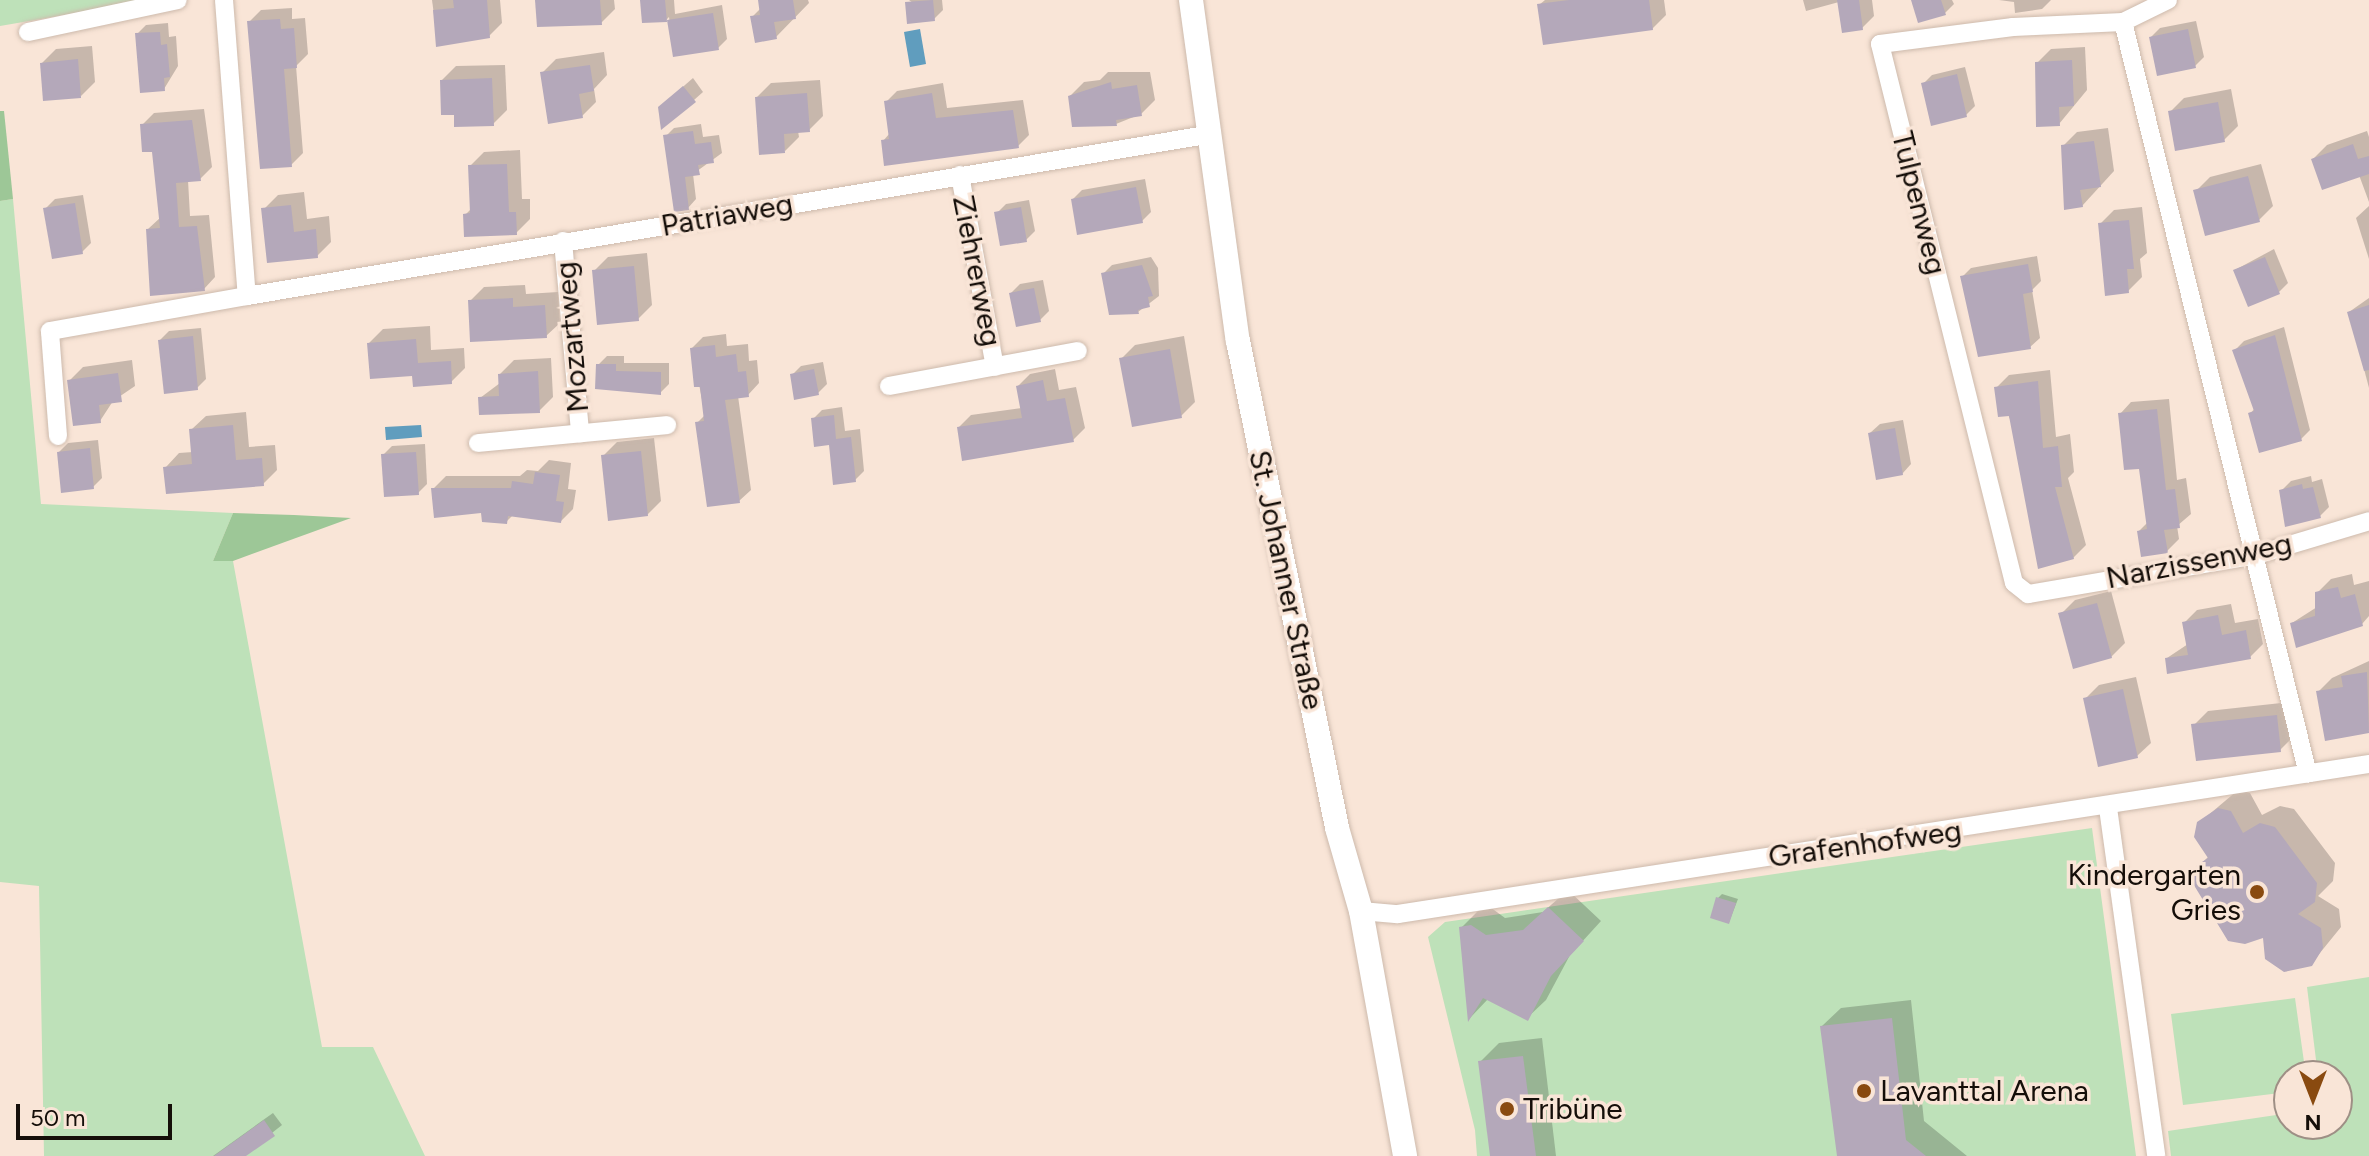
<!DOCTYPE html>
<html>
<head>
<meta charset="utf-8">
<style>
	body { margin:0 }
	#map { position:relative; width:2369px; height:1156px; overflow:hidden; background:#f9e5d7; font-family:Figtree,sans-serif }
	div>[style] { position:absolute }
	.green>* { inset:0; background:#bee1b9 }
	.forest>* { inset:0; background:#9dc797 }
	.water>* { inset:0; background:#609dbe }
	.shadow>* { inset:0; background:#0003 }
	.building>* { inset:0; background:#b4a8ba }
	.roads { filter:drop-shadow(0 0 2px #cdbaac) drop-shadow(0 0 2px #cdbaac) }
	.minor>* { height:18px; margin:-9px; padding:0 9px; transform-origin:9px; border-radius:9px; background:#fff }
	.tertiary>* { height:24px; margin:-12px; padding:0 12px; transform-origin:12px; border-radius:12px; background:#fff }
	.dots>* { width:22px; height:22px; translate:-50% -50%; box-sizing:border-box; border:4px solid #f9e5d7; border-radius:50% }
	span { translate:-50% -50%; white-space:nowrap; text-align:center; line-height:1.15; -webkit-text-stroke:7px #f9e5d7; paint-order:stroke }
	.street-label { font-size:30px; color:#150e09 }
	.poi-label { font-size:30px; color:#150e09 }
	.right { translate:-100% -50%; text-align:right }
	.left { translate:0 -50%; text-align:left }
	.north { position:absolute; left:2273px; top:1060px; width:80px; height:80px; box-sizing:border-box; background:#f9e5d7; border:2px solid #9e8f85; border-radius:50%; rotate:180deg; font-size:22px; font-weight:700; line-height:32px; text-align:center; color:#150e09 }
	.north::after { content:''; display:block; margin:auto; width:28px; height:36px; background:#894a10; clip-path:polygon(50% 0,100% 100%,50% 72%,0 100%) }
	.scale { position:absolute; left:16px; top:1104px; width:156px; height:36px; box-sizing:border-box; border:4px solid #150e09; border-top:0; padding-left:10px; font-size:24px; line-height:28px; white-space:nowrap; color:#150e09; -webkit-text-stroke:6px #f9e5d7; paint-order:stroke }
</style>
</head>
<body>
<div id="map">
	<div class="green">
		<i style="clip-path:polygon(0 0,151px 0,0 26px)"></i>
		<i style="clip-path:polygon(13px 199px,41px 504px,233px 513px,213px 561px,233px 561px,322px 1047px,373px 1047px,425px 1156px,44px 1156px,39px 886px,0 882px,0 201px)"></i>
		<i style="clip-path:polygon(2092px 828px,2136px 1156px,1477px 1156px,1475px 1130px,1428px 937px,1445px 922px)"></i>
		<i style="clip-path:polygon(2369px 977px,2369px 1156px,2171px 1156px,2168px 1131px,2289px 1113px,2289px 1124px,2337px 1124px,2337px 1076px,2318px 1076px,2307px 987px)"></i>
		<i style="clip-path:polygon(2295px 998px,2306px 1076px,2289px 1076px,2289px 1092px,2183px 1105px,2171px 1014px)"></i>
	</div>
	<div class="forest">
		<i style="clip-path:polygon(0 111px,4px 111px,13px 199px,0 201px)"></i>
		<i style="clip-path:polygon(233px 513px,294px 515px,351px 518px,233px 561px,213px 561px)"></i>
	</div>
	<div class="water">
		<i style="clip-path:polygon(920px 29px,926px 64px,910px 67px,904px 32px)"></i>
		<i style="clip-path:polygon(421px 425px,422px 437px,386px 440px,385px 427px)"></i>
	</div>
	<div class="shadow">
		<i style="clip-path:polygon(432px 0,500px 0,502px 23px,489px 36px,438px 45px)"></i>
		<i style="clip-path:polygon(537px 0,614px 0,615px 9px,601px 23px)"></i>
		<i style="clip-path:polygon(642px 0,674px 0,675px 14px,722px 5px,727px 39px,718px 48px,674px 55px,669px 17px,666px 20px)"></i>
		<i style="clip-path:polygon(760px 0,808px 0,809px 3px,776px 37px,752px 17px,761px 8px)"></i>
		<i style="clip-path:polygon(909px 0,942px 0,943px 10px,934px 19px)"></i>
		<i style="clip-path:polygon(1545px 0,1664px 0,1666px 15px,1652px 29px,1539px 5px)"></i>
		<i style="clip-path:polygon(1803px 0,1872px 0,1874px 16px,1862px 28px,1839px 2px,1806px 11px)"></i>
		<i style="clip-path:polygon(1913px 0,1952px 0,1954px 4px,1945px 13px)"></i>
		<i style="clip-path:polygon(1999px 0,2051px 0,2042px 9px,2015px 13px,2014px 2px)"></i>
		<i style="clip-path:polygon(292px 8px,292px 19px,305px 18px,308px 54px,296px 66px,303px 153px,291px 165px,249px 22px,261px 10px)"></i>
		<i style="clip-path:polygon(2196px 21px,2204px 57px,2195px 66px,2151px 37px,2160px 28px)"></i>
		<i style="clip-path:polygon(168px 23px,169px 37px,176px 36px,178px 66px,164px 89px,137px 34px,146px 25px)"></i>
		<i style="clip-path:polygon(92px 46px,95px 82px,81px 96px,42px 63px,56px 49px)"></i>
		<i style="clip-path:polygon(2085px 47px,2087px 90px,2059px 124px,2037px 63px,2051px 49px)"></i>
		<i style="clip-path:polygon(604px 52px,607px 75px,594px 89px,596px 102px,582px 116px,542px 73px,556px 59px)"></i>
		<i style="clip-path:polygon(505px 65px,507px 110px,493px 124px,456px 113px,442px 80px,456px 66px)"></i>
		<i style="clip-path:polygon(1965px 67px,1975px 106px,1966px 115px,1923px 84px,1932px 75px)"></i>
		<i style="clip-path:polygon(1108px 72px,1150px 72px,1155px 100px,1141px 114px,1116px 124px,1070px 96px,1084px 82px,1100px 80px)"></i>
		<i style="clip-path:polygon(693px 78px,703px 92px,694px 100px,669px 99px)"></i>
		<i style="clip-path:polygon(820px 80px,823px 116px,809px 130px,798px 131px,799px 137px,785px 151px,757px 97px,771px 83px)"></i>
		<i style="clip-path:polygon(943px 83px,947px 108px,1023px 100px,1029px 135px,1018px 146px,883px 141px,890px 133px,886px 102px,897px 91px)"></i>
		<i style="clip-path:polygon(2231px 89px,2238px 126px,2224px 140px,2170px 112px,2184px 98px)"></i>
		<i style="clip-path:polygon(204px 109px,212px 167px,200px 179px,188px 180px,190px 216px,209px 215px,215px 277px,204px 289px,148px 229px,161px 217px,154px 149px,142px 125px,154px 113px)"></i>
		<i style="clip-path:polygon(701px 124px,703px 137px,719px 135px,722px 153px,693px 174px,696px 199px,688px 208px,666px 136px,674px 128px)"></i>
		<i style="clip-path:polygon(2108px 128px,2114px 171px,2082px 206px,2063px 146px,2077px 132px)"></i>
		<i style="clip-path:polygon(2367px 131px,2369px 137px,2369px 202px,2359px 175px,2313px 159px,2327px 145px)"></i>
		<i style="clip-path:polygon(520px 150px,522px 199px,530px 199px,530px 219px,516px 233px,465px 215px,472px 208px,470px 166px,484px 152px)"></i>
		<i style="clip-path:polygon(2261px 164px,2273px 206px,2259px 220px,2196px 191px,2210px 177px)"></i>
		<i style="clip-path:polygon(1145px 179px,1151px 212px,1142px 221px,1073px 199px,1082px 190px)"></i>
		<i style="clip-path:polygon(304px 192px,307px 219px,329px 216px,331px 242px,317px 256px,264px 209px,278px 195px)"></i>
		<i style="clip-path:polygon(83px 195px,91px 243px,82px 252px,46px 208px,55px 199px)"></i>
		<i style="clip-path:polygon(1029px 200px,1035px 231px,1026px 240px,997px 213px,1006px 204px)"></i>
		<i style="clip-path:polygon(2369px 206px,2369px 259px,2356px 218px)"></i>
		<i style="clip-path:polygon(2142px 207px,2147px 253px,2140px 259px,2142px 277px,2128px 291px,2100px 224px,2114px 210px)"></i>
		<i style="clip-path:polygon(2274px 249px,2288px 283px,2279px 292px,2235px 270px)"></i>
		<i style="clip-path:polygon(647px 253px,652px 305px,638px 319px,594px 271px,608px 257px)"></i>
		<i style="clip-path:polygon(2037px 256px,2041px 281px,2032px 290px,2040px 338px,2030px 347px,1962px 277px,1971px 268px)"></i>
		<i style="clip-path:polygon(1151px 257px,1158px 268px,1159px 296px,1138px 312px,1103px 274px,1112px 265px)"></i>
		<i style="clip-path:polygon(1043px 280px,1049px 311px,1040px 320px,1011px 293px,1020px 284px)"></i>
		<i style="clip-path:polygon(525px 285px,526px 294px,558px 292px,560px 323px,546px 336px,470px 301px,484px 287px)"></i>
		<i style="clip-path:polygon(2369px 298px,2369px 388px,2349px 312px)"></i>
		<i style="clip-path:polygon(430px 326px,431px 350px,464px 348px,465px 368px,451px 382px,414px 374px,369px 343px,383px 329px)"></i>
		<i style="clip-path:polygon(2284px 327px,2310px 430px,2301px 439px,2250px 414px,2255px 408px,2235px 350px,2244px 341px)"></i>
		<i style="clip-path:polygon(201px 328px,206px 379px,197px 388px,160px 340px,169px 331px)"></i>
		<i style="clip-path:polygon(726px 334px,727px 346px,748px 344px,749px 361px,757px 360px,759px 383px,748px 395px,738px 396px,751px 490px,739px 501px,697px 423px,705px 415px,692px 348px,703px 337px)"></i>
		<i style="clip-path:polygon(1184px 336px,1195px 402px,1181px 416px,1121px 359px,1135px 345px)"></i>
		<i style="clip-path:polygon(607px 356px,624px 356px,624px 363px,669px 363px,669px 384px,660px 393px,598px 365px)"></i>
		<i style="clip-path:polygon(551px 358px,553px 397px,539px 411px,480px 398px,500px 383px,500px 374px,514px 360px)"></i>
		<i style="clip-path:polygon(132px 360px,135px 386px,113px 401px,100px 421px,69px 381px,83px 367px)"></i>
		<i style="clip-path:polygon(823px 362px,827px 384px,818px 393px,792px 375px,801px 366px)"></i>
		<i style="clip-path:polygon(1055px 369px,1059px 390px,1076px 387px,1085px 428px,1073px 440px,959px 427px,971px 415px,1022px 408px,1018px 386px,1030px 374px)"></i>
		<i style="clip-path:polygon(2050px 370px,2056px 437px,2070px 434px,2074px 472px,2068px 478px,2086px 545px,2073px 558px,1996px 388px,2009px 375px)"></i>
		<i style="clip-path:polygon(2169px 399px,2177px 480px,2186px 478px,2191px 514px,2177px 526px,2179px 539px,2167px 551px,2139px 531px,2148px 522px,2141px 466px,2120px 414px,2131px 402px)"></i>
		<i style="clip-path:polygon(842px 407px,845px 431px,860px 429px,864px 471px,855px 480px,813px 419px,822px 410px)"></i>
		<i style="clip-path:polygon(246px 412px,249px 447px,275px 445px,277px 470px,263px 484px,166px 467px,179px 453px,193px 452px,192px 429px,206px 416px)"></i>
		<i style="clip-path:polygon(1903px 420px,1911px 464px,1902px 474px,1870px 433px,1880px 424px)"></i>
		<i style="clip-path:polygon(654px 438px,661px 501px,647px 515px,603px 456px,617px 442px)"></i>
		<i style="clip-path:polygon(98px 440px,102px 478px,93px 487px,59px 452px,68px 443px)"></i>
		<i style="clip-path:polygon(425px 444px,427px 484px,418px 493px,383px 455px,392px 446px)"></i>
		<i style="clip-path:polygon(549px 460px,571px 463px,568px 489px,576px 490px,573px 509px,561px 521px,513px 515px,506px 522px,433px 489px,446px 476px,520px 476px,527px 470px,538px 471px)"></i>
		<i style="clip-path:polygon(2311px 476px,2312px 482px,2322px 479px,2329px 507px,2320px 516px,2282px 490px,2291px 481px)"></i>
		<i style="clip-path:polygon(2352px 574px,2354px 585px,2369px 581px,2369px 616px,2362px 624px,2292px 623px,2317px 607px,2317px 593px,2331px 579px)"></i>
		<i style="clip-path:polygon(2111px 591px,2125px 643px,2111px 657px,2061px 614px,2075px 600px)"></i>
		<i style="clip-path:polygon(2231px 604px,2235px 623px,2258px 619px,2263px 644px,2250px 657px,2167px 658px,2188px 644px,2184px 623px,2197px 610px)"></i>
		<i style="clip-path:polygon(2369px 661px,2369px 730px,2326px 738px,2318px 692px,2332px 678px)"></i>
		<i style="clip-path:polygon(2136px 677px,2151px 743px,2137px 756px,2085px 699px,2099px 685px)"></i>
		<i style="clip-path:polygon(2290px 702px,2294px 736px,2280px 750px,2194px 725px,2208px 711px)"></i>
		<i style="clip-path:polygon(2238px 790px,2250px 793px,2262px 815px,2280px 806px,2294px 809px,2335px 863px,2333px 881px,2318px 896px,2339px 909px,2341px 927px,2311px 964px,2265px 935px,2198px 867px,2209px 856px,2199px 823px)"></i>
		<i style="clip-path:polygon(1568px 890px,1601px 921px,1570px 955px,1546px 1000px,1527px 1018px,1488px 999px,1470px 1018px,1461px 928px,1480px 909px,1490px 907px,1505px 918px,1543px 912px)"></i>
		<i style="clip-path:polygon(1722px 894px,1738px 899px,1729px 922px,1718px 898px)"></i>
		<i style="clip-path:polygon(1911px 1000px,1924px 1121px,1967px 1156px,1839px 1156px,1822px 1026px,1841px 1008px)"></i>
		<i style="clip-path:polygon(1542px 1038px,1556px 1156px,1492px 1156px,1480px 1062px,1499px 1043px)"></i>
		<i style="clip-path:polygon(273px 1113px,282px 1125px,243px 1156px,213px 1156px)"></i>
	</div>
	<div class="building">
		<i style="clip-path:polygon(453px 0,487px 0,490px 38px,436px 47px,433px 10px,454px 8px)"></i>
		<i style="clip-path:polygon(535px 0,600px 0,602px 25px,537px 27px)"></i>
		<i style="clip-path:polygon(640px 0,665px 0,667px 22px,642px 23px)"></i>
		<i style="clip-path:polygon(758px 0,793px 0,796px 19px,774px 22px,777px 39px,755px 43px,750px 16px,760px 15px)"></i>
		<i style="clip-path:polygon(933px 0,935px 21px,907px 24px,905px 2px)"></i>
		<i style="clip-path:polygon(1569px 0,1649px 0,1653px 30px,1543px 45px,1537px 4px)"></i>
		<i style="clip-path:polygon(1837px 0,1859px 0,1863px 30px,1842px 33px)"></i>
		<i style="clip-path:polygon(1911px 0,1941px 0,1946px 15px,1918px 23px)"></i>
		<i style="clip-path:polygon(713px 13px,719px 50px,673px 57px,667px 20px)"></i>
		<i style="clip-path:polygon(280px 19px,281px 29px,294px 28px,297px 68px,284px 69px,292px 167px,260px 169px,247px 21px)"></i>
		<i style="clip-path:polygon(2188px 29px,2196px 68px,2157px 76px,2149px 37px)"></i>
		<i style="clip-path:polygon(160px 32px,161px 45px,167px 44px,170px 77px,164px 78px,165px 91px,140px 93px,135px 33px)"></i>
		<i style="clip-path:polygon(78px 59px,81px 98px,43px 101px,40px 63px)"></i>
		<i style="clip-path:polygon(2072px 60px,2074px 106px,2059px 107px,2060px 126px,2036px 127px,2035px 62px)"></i>
		<i style="clip-path:polygon(590px 65px,594px 91px,579px 94px,583px 118px,548px 124px,540px 72px)"></i>
		<i style="clip-path:polygon(1957px 74px,1967px 117px,1931px 126px,1921px 83px)"></i>
		<i style="clip-path:polygon(492px 78px,494px 126px,454px 127px,454px 115px,441px 115px,440px 80px)"></i>
		<i style="clip-path:polygon(1111px 82px,1112px 89px,1137px 85px,1142px 116px,1116px 120px,1117px 126px,1072px 127px,1068px 96px)"></i>
		<i style="clip-path:polygon(683px 86px,696px 102px,661px 130px,658px 107px)"></i>
		<i style="clip-path:polygon(807px 93px,810px 132px,784px 134px,785px 153px,759px 155px,755px 97px)"></i>
		<i style="clip-path:polygon(932px 93px,936px 118px,1013px 110px,1019px 148px,884px 166px,881px 140px,889px 139px,884px 101px)"></i>
		<i style="clip-path:polygon(2218px 102px,2225px 142px,2175px 151px,2168px 111px)"></i>
		<i style="clip-path:polygon(192px 120px,201px 181px,176px 183px,179px 227px,197px 226px,205px 291px,150px 296px,146px 229px,160px 228px,152px 152px,142px 152px,140px 124px)"></i>
		<i style="clip-path:polygon(693px 131px,695px 144px,711px 142px,714px 163px,698px 165px,700px 175px,685px 177px,689px 210px,674px 212px,663px 135px)"></i>
		<i style="clip-path:polygon(2094px 141px,2101px 187px,2080px 190px,2083px 207px,2064px 210px,2061px 145px)"></i>
		<i style="clip-path:polygon(2353px 144px,2358px 159px,2369px 156px,2369px 174px,2322px 190px,2311px 159px)"></i>
		<i style="clip-path:polygon(507px 164px,509px 212px,516px 212px,517px 235px,464px 237px,463px 214px,470px 213px,468px 165px)"></i>
		<i style="clip-path:polygon(2248px 176px,2260px 222px,2205px 236px,2193px 190px)"></i>
		<i style="clip-path:polygon(1136px 187px,1143px 223px,1077px 235px,1071px 199px)"></i>
		<i style="clip-path:polygon(75px 203px,83px 254px,52px 259px,43px 208px)"></i>
		<i style="clip-path:polygon(291px 205px,294px 232px,316px 229px,318px 258px,267px 263px,261px 208px)"></i>
		<i style="clip-path:polygon(1021px 207px,1027px 242px,1000px 246px,994px 212px)"></i>
		<i style="clip-path:polygon(2129px 220px,2134px 269px,2127px 269px,2129px 293px,2105px 296px,2098px 223px)"></i>
		<i style="clip-path:polygon(2265px 257px,2280px 294px,2248px 307px,2233px 270px)"></i>
		<i style="clip-path:polygon(2028px 264px,2033px 292px,2023px 294px,2031px 349px,1978px 357px,1960px 276px)"></i>
		<i style="clip-path:polygon(1142px 265px,1153px 296px,1148px 297px,1150px 307px,1138px 310px,1139px 314px,1109px 315px,1101px 273px)"></i>
		<i style="clip-path:polygon(634px 266px,639px 321px,597px 325px,592px 270px)"></i>
		<i style="clip-path:polygon(1034px 288px,1041px 322px,1016px 327px,1009px 293px)"></i>
		<i style="clip-path:polygon(513px 298px,513px 307px,545px 305px,547px 338px,470px 342px,468px 300px)"></i>
		<i style="clip-path:polygon(2369px 305px,2369px 370px,2364px 371px,2347px 312px)"></i>
		<i style="clip-path:polygon(2275px 335px,2302px 441px,2259px 453px,2248px 413px,2254px 411px,2232px 350px)"></i>
		<i style="clip-path:polygon(193px 336px,198px 390px,164px 394px,158px 340px)"></i>
		<i style="clip-path:polygon(416px 339px,418px 363px,451px 361px,452px 384px,413px 387px,412px 376px,370px 379px,367px 343px)"></i>
		<i style="clip-path:polygon(715px 345px,716px 357px,736px 354px,738px 372px,746px 371px,749px 397px,725px 400px,740px 503px,707px 507px,695px 422px,704px 421px,700px 387px,694px 387px,690px 348px)"></i>
		<i style="clip-path:polygon(1170px 349px,1182px 418px,1132px 427px,1119px 358px)"></i>
		<i style="clip-path:polygon(596px 364px,616px 364px,616px 371px,661px 372px,661px 395px,595px 389px)"></i>
		<i style="clip-path:polygon(814px 369px,819px 395px,794px 400px,790px 374px)"></i>
		<i style="clip-path:polygon(538px 371px,540px 413px,479px 415px,478px 397px,499px 396px,498px 374px)"></i>
		<i style="clip-path:polygon(118px 373px,122px 402px,99px 405px,101px 423px,73px 426px,67px 380px)"></i>
		<i style="clip-path:polygon(1043px 380px,1047px 401px,1065px 398px,1074px 442px,962px 461px,957px 427px,1022px 418px,1016px 386px)"></i>
		<i style="clip-path:polygon(2038px 381px,2043px 448px,2058px 446px,2062px 487px,2055px 487px,2074px 559px,2038px 569px,2009px 416px,1998px 417px,1994px 387px)"></i>
		<i style="clip-path:polygon(2157px 409px,2166px 490px,2175px 489px,2180px 528px,2164px 530px,2168px 553px,2141px 557px,2137px 531px,2147px 529px,2139px 469px,2124px 470px,2118px 413px)"></i>
		<i style="clip-path:polygon(834px 415px,836px 439px,851px 437px,856px 482px,833px 485px,829px 445px,814px 447px,811px 418px)"></i>
		<i style="clip-path:polygon(233px 425px,236px 460px,262px 458px,264px 486px,166px 494px,163px 467px,192px 464px,189px 429px)"></i>
		<i style="clip-path:polygon(1895px 428px,1903px 475px,1876px 480px,1868px 433px)"></i>
		<i style="clip-path:polygon(90px 448px,94px 489px,61px 493px,57px 452px)"></i>
		<i style="clip-path:polygon(641px 451px,648px 516px,608px 521px,601px 455px)"></i>
		<i style="clip-path:polygon(416px 452px,419px 495px,384px 497px,381px 454px)"></i>
		<i style="clip-path:polygon(535px 472px,560px 475px,556px 501px,564px 502px,561px 523px,508px 516px,507px 524px,482px 522px,481px 513px,434px 518px,431px 488px,511px 488px,512px 481px,533px 484px)"></i>
		<i style="clip-path:polygon(2302px 484px,2303px 489px,2313px 487px,2321px 518px,2285px 527px,2279px 490px)"></i>
		<i style="clip-path:polygon(2338px 587px,2341px 598px,2355px 594px,2363px 626px,2296px 648px,2290px 623px,2315px 616px,2315px 592px)"></i>
		<i style="clip-path:polygon(2097px 603px,2112px 658px,2073px 669px,2058px 613px)"></i>
		<i style="clip-path:polygon(2218px 615px,2222px 635px,2246px 630px,2251px 659px,2167px 674px,2165px 658px,2188px 655px,2182px 622px)"></i>
		<i style="clip-path:polygon(2367px 672px,2369px 733px,2325px 741px,2316px 691px,2343px 687px,2341px 676px)"></i>
		<i style="clip-path:polygon(2123px 689px,2138px 758px,2098px 767px,2083px 698px)"></i>
		<i style="clip-path:polygon(2277px 715px,2281px 752px,2196px 761px,2191px 724px)"></i>
		<i style="clip-path:polygon(2218px 808px,2231px 811px,2243px 833px,2260px 823px,2275px 827px,2317px 883px,2315px 902px,2298px 914px,2321px 928px,2323px 948px,2312px 966px,2284px 972px,2265px 959px,2263px 938px,2245px 944px,2228px 941px,2192px 882px,2196px 866px,2208px 858px,2194px 837px,2197px 822px)"></i>
		<i style="clip-path:polygon(1716px 897px,1736px 903px,1729px 924px,1710px 918px)"></i>
		<i style="clip-path:polygon(1548px 907px,1584px 941px,1551px 976px,1528px 1021px,1483px 998px,1468px 1022px,1459px 927px,1471px 925px,1486px 935px,1523px 930px)"></i>
		<i style="clip-path:polygon(1892px 1018px,1906px 1140px,1926px 1156px,1837px 1156px,1820px 1026px)"></i>
		<i style="clip-path:polygon(1523px 1056px,1536px 1156px,1490px 1156px,1478px 1061px)"></i>
		<i style="clip-path:polygon(264px 1120px,275px 1136px,246px 1156px,214px 1156px)"></i>
	</div>
	<div class="roads">
		<div class="minor">
			<i style="left:224px;top:0;width:297px;rotate:85.6deg"></i>
			<i style="left:247px;top:296px;width:972px;rotate:-9.53deg"></i>
			<i style="left:2168px;top:0;width:50px;rotate:153.9deg"></i>
			<i style="left:2123px;top:22px;width:110px;rotate:177.4deg"></i>
			<i style="left:2013px;top:27px;width:134px;rotate:172.7deg"></i>
			<i style="left:1880px;top:44px;width:555px;rotate:76.04deg"></i>
			<i style="left:2014px;top:583px;width:18px;rotate:38deg"></i>
			<i style="left:2028px;top:594px;width:231px;rotate:-9.7deg"></i>
			<i style="left:2256px;top:555px;width:118px;rotate:-16.7deg"></i>
			<i style="left:2123px;top:22px;width:774px;rotate:76.18deg"></i>
			<i style="left:28px;top:32px;width:153px;rotate:-12deg"></i>
			<i style="left:960px;top:175px;width:195px;rotate:79.7deg"></i>
			<i style="left:563px;top:241px;width:193px;rotate:84.9deg"></i>
			<i style="left:889px;top:386px;width:192px;rotate:-10.5deg"></i>
			<i style="left:58px;top:436px;width:105px;rotate:-94.4deg"></i>
			<i style="left:50px;top:331px;width:200px;rotate:-10.1deg"></i>
			<i style="left:478px;top:443px;width:190px;rotate:-5.4deg"></i>
			<i style="left:2108px;top:808px;width:351px;rotate:82.1deg"></i>
			<i style="left:1361px;top:911px;width:37px;rotate:5deg"></i>
			<i style="left:1398px;top:914px;width:983px;rotate:-8.78deg"></i>
		</div>
		<div class="tertiary">
			<i style="left:1191px;top:0;width:344px;rotate:82.2deg"></i>
			<i style="left:1238px;top:341px;width:497px;rotate:78.5deg"></i>
			<i style="left:1337px;top:828px;width:86px;rotate:73.9deg"></i>
			<i style="left:1361px;top:911px;width:249px;rotate:79.8deg"></i>
		</div>
	</div>
	<div class="dots">
		<i style="left:2257px;top:892px;background:#894a10"></i>
		<i style="left:1864px;top:1091px;background:#894a10"></i>
		<i style="left:1507px;top:1109px;background:#894a10"></i>
	</div>
	<div class="street-label">
		<span style="left:1919px;top:203px;rotate:76deg">Tulpenweg</span>
		<span style="left:727px;top:215px;rotate:-10deg">Patriaweg</span>
		<span style="left:977px;top:271px;rotate:79deg">Ziehrerweg</span>
		<span style="left:572px;top:337px;rotate:-95deg">Mozartweg</span>
		<span style="left:2199px;top:561px;rotate:-11deg">Narzissenweg</span>
		<span style="left:1286px;top:580px;rotate:78deg">St. Johanner Straße</span>
		<span style="left:1865px;top:844px;rotate:-8deg">Grafenhofweg</span>
	</div>
	<div class="poi-label">
		<span class="right" style="left:2241px;top:892px">Kindergarten<br>Gries</span>
		<span class="left" style="left:1880px;top:1091px">Lavanttal Arena</span>
		<span class="left" style="left:1523px;top:1109px">Tribüne</span>
	</div>
	<div class="north">N</div>
	<div class="scale">50 m</div>
</div>
</body>
</html>
